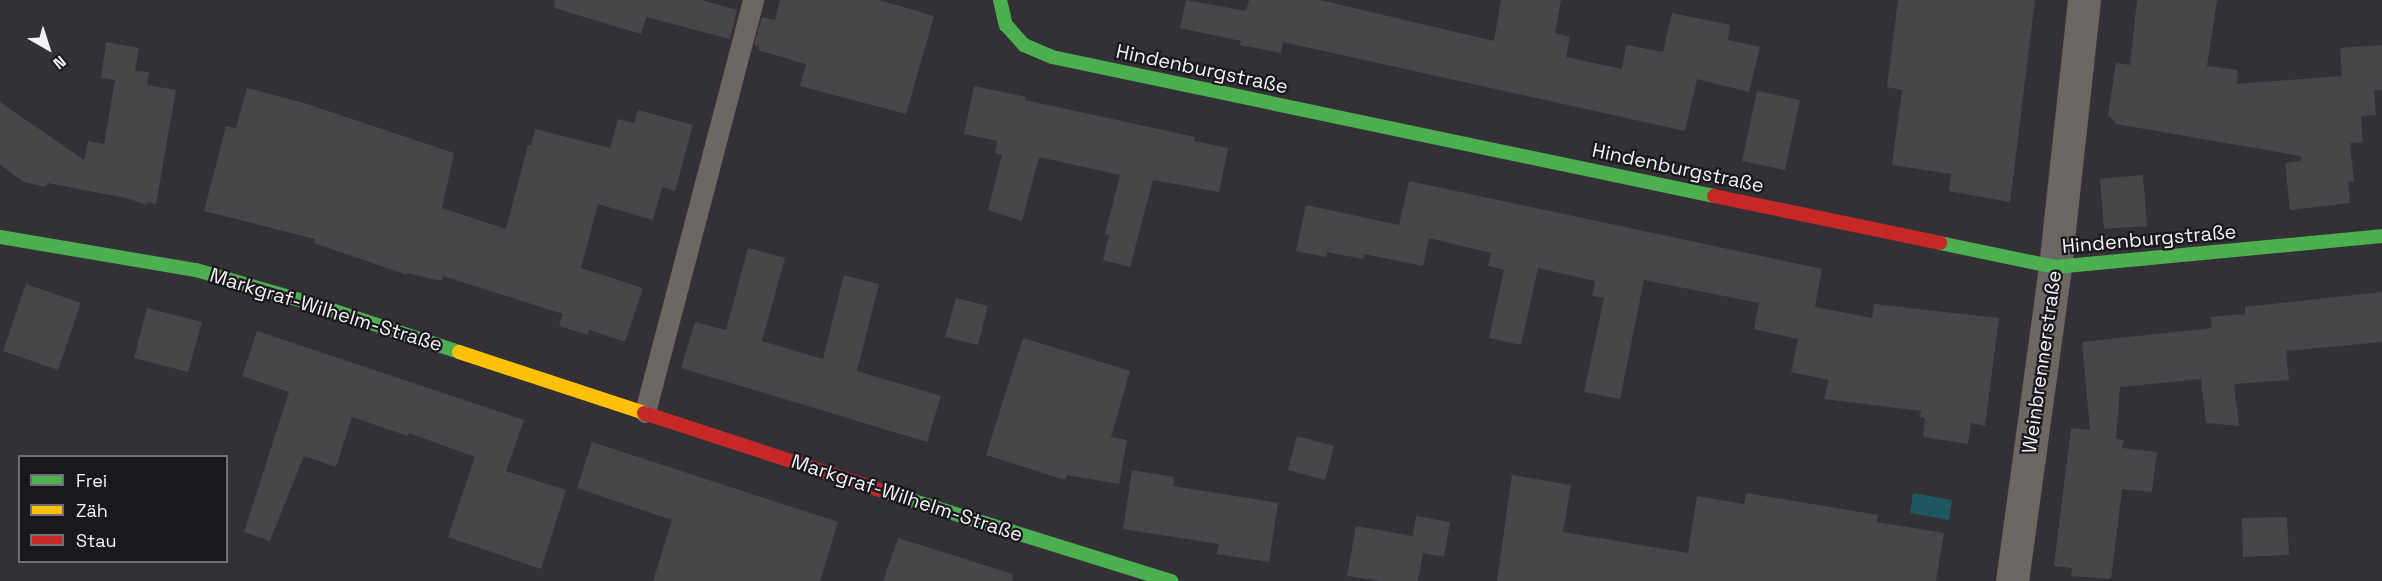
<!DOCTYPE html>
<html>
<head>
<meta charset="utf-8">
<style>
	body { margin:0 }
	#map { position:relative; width:2382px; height:581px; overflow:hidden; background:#343136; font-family:"Space Grotesk",sans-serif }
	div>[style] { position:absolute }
	.water>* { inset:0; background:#1e5760 }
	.building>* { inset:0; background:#49464a }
	.lane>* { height:21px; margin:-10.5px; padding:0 10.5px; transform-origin:10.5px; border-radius:10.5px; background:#6b6762 }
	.street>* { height:33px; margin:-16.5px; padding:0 16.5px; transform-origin:16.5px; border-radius:16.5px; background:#6b6762 }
	.fast>* { height:14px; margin:-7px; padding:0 7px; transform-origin:7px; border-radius:7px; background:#4caf50 }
	.slow>* { height:14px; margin:-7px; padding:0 7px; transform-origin:7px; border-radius:7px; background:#ffc107 }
	.jam>* { height:14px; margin:-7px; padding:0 7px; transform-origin:7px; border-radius:7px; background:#c62828 }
	span { translate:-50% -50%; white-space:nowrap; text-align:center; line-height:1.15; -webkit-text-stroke:4.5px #1a181c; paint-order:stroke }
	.street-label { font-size:20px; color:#f4f1f7 }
	.legend { position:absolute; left:18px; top:455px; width:210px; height:108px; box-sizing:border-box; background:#1a181c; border:2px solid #716f74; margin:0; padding:8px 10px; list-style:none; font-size:18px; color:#f4f1f7 }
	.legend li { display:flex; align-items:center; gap:12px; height:30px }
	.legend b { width:30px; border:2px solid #716f74 }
	.north { position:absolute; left:18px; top:18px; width:60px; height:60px; -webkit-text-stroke:4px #1a181c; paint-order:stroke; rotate:141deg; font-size:16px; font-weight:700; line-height:24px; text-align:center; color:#f4f1f7 }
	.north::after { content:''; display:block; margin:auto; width:21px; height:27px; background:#f4f1f7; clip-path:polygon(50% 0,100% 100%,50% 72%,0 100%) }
</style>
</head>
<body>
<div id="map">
	<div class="water">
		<i style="clip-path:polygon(1913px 493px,1952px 500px,1949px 520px,1910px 513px)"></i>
	</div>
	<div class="building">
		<i style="clip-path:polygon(555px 0,701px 0,737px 10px,730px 39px,646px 17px,641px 34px,554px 8px)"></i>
		<i style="clip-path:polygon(780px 0,879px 0,934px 16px,906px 114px,800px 86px,806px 64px,758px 50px,759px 46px,754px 45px,762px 17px,775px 20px)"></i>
		<i style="clip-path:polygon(1186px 0,1246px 11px,1249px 0,1320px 0,1494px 41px,1501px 0,1561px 0,1555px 33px,1570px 37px,1566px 57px,1622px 69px,1626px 45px,1663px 52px,1672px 13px,1730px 25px,1728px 40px,1760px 47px,1749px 92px,1697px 79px,1685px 131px,1283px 42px,1281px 53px,1240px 45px,1241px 41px,1180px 28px)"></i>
		<i style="clip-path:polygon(1898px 0,2035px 0,2010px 202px,1949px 191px,1951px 174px,1892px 165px,1902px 90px,1887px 87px)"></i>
		<i style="clip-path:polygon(2137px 0,2217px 0,2207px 66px,2238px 70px,2237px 84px,2342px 76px,2340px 48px,2382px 45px,2382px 90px,2374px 91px,2376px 115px,2361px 116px,2363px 142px,2350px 143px,2354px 181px,2348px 182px,2350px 203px,2290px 210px,2285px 163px,2301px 161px,2301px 156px,2116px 124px,2108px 115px,2116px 63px,2130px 65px)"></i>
		<i style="clip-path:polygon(106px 42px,139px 48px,135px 71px,149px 72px,147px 85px,176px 90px,156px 204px,147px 202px,147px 205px,126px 198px,47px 183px,46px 187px,24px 182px,0 165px,0 102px,84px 160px,88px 141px,104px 144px,115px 80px,101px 78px)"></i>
		<i style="clip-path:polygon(974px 86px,1026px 97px,1025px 100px,1195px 137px,1194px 141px,1228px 148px,1219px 192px,1153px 180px,1130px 267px,1103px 260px,1109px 235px,1105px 234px,1120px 175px,1039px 157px,1022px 221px,988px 210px,1002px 155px,995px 153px,997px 141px,964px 134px)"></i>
		<i style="clip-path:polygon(247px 88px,304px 103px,454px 153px,442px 208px,506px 229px,528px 145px,531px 146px,535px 129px,610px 148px,618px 119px,634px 123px,638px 110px,693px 125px,675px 191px,662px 187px,653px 220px,598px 204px,581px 268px,643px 288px,625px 342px,589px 330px,588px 335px,559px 326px,563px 314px,443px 276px,441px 281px,407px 273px,407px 275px,314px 243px,315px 239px,204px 211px,226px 126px,236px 128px)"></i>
		<i style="clip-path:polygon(1757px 91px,1800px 100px,1785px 170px,1742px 161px)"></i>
		<i style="clip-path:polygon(2143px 175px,2147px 226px,2104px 229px,2100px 179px)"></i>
		<i style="clip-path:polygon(1409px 181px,1822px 269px,1815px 307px,1872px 318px,1874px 304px,1999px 318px,1985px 426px,1971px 423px,1968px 444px,1923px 437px,1925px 418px,1920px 417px,1921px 411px,1824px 399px,1829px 380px,1791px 372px,1798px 339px,1754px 329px,1759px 303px,1644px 280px,1620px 399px,1584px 392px,1604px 298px,1592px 296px,1595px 281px,1538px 268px,1521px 345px,1489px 338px,1504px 270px,1488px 266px,1491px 253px,1429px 238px,1423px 266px,1364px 254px,1363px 259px,1327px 252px,1326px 257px,1296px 251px,1306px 205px,1399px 225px)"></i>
		<i style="clip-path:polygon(748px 248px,785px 258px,762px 341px,823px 359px,844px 275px,879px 284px,857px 371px,941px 396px,927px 442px,681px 368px,695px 322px,726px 330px)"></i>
		<i style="clip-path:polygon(26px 284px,81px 303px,58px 370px,3px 351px)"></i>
		<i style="clip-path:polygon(2382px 292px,2382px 342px,2286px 351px,2289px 380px,2234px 384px,2239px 426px,2206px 423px,2201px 379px,2120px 387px,2116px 439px,2124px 440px,2122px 448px,2157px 452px,2152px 492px,2122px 489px,2111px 579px,2071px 576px,2072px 568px,2054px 566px,2071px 428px,2090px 430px,2082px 342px,2212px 328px,2211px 317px,2245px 314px,2245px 307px)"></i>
		<i style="clip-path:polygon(956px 298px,988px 306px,978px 345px,945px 337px)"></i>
		<i style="clip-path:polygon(147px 308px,202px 322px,188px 372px,134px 358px)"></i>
		<i style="clip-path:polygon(257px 331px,524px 420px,506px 471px,566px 490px,541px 569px,448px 537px,475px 457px,409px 433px,408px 436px,352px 417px,336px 467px,304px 456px,270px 541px,244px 532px,289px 392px,242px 376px)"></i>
		<i style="clip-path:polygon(1023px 338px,1130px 371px,1111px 437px,1127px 440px,1119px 484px,1067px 475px,1065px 480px,986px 455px)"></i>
		<i style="clip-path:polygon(1297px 436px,1334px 446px,1325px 480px,1288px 470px)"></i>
		<i style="clip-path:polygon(592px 442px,838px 522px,820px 581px,653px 581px,672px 520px,577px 488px)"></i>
		<i style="clip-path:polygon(1132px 470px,1174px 477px,1173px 486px,1278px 503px,1269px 562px,1217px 554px,1219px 544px,1123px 529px)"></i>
		<i style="clip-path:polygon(1512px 475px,1571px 485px,1563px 532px,1688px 553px,1697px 496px,1744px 504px,1746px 493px,1878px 515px,1877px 522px,1944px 533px,1936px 581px,1497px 581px)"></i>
		<i style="clip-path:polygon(1416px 516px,1450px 522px,1444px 557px,1423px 553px,1418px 581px,1381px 581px,1347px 576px,1356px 526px,1413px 536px)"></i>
		<i style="clip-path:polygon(2287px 517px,2289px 555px,2243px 557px,2242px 518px)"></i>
		<i style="clip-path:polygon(898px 538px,1013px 574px,1012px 581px,883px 581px)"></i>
	</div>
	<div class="lane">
		<i style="left:645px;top:412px;width:426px;rotate:-75.3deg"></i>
	</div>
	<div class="street">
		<i style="left:2012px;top:581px;width:317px;rotate:-82.2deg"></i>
		<i style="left:2055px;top:267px;width:269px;rotate:-83.8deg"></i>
	</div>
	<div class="fast">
		<i style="left:1000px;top:0;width:26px;rotate:77deg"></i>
		<i style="left:1006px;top:25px;width:27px;rotate:48deg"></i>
		<i style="left:1024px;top:45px;width:30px;rotate:23deg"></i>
		<i style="left:1052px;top:57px;width:676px;rotate:11.86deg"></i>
		<i style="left:0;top:237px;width:199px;rotate:9.6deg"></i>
		<i style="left:196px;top:270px;width:116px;rotate:16.1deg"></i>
		<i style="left:307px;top:302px;width:160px;rotate:18.2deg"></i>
		<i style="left:1940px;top:243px;width:117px;rotate:11.8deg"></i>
		<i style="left:2055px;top:267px;width:328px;rotate:-5.4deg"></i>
		<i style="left:885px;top:492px;width:300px;rotate:17.3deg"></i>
	</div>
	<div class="slow">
		<i style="left:459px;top:352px;width:195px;rotate:18.2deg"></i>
	</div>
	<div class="jam">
		<i style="left:1714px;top:196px;width:231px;rotate:11.7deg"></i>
		<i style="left:644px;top:413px;width:254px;rotate:18.1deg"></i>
	</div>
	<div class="street-label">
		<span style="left:1202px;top:69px;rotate:12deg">Hindenburgstraße</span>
		<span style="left:1678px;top:168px;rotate:12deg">Hindenburgstraße</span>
		<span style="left:2149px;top:239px;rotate:-5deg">Hindenburgstraße</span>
		<span style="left:326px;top:310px;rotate:17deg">Markgraf-Wilhelm-Straße</span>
		<span style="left:2042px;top:362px;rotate:-82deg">Weinbrennerstraße</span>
		<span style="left:907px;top:498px;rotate:18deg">Markgraf-Wilhelm-Straße</span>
	</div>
	<ul class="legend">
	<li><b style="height:8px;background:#4caf50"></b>Frei</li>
	<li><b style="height:8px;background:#ffc107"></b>Zäh</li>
	<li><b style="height:8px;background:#c62828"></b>Stau</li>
	</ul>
	<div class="north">N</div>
</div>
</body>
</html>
